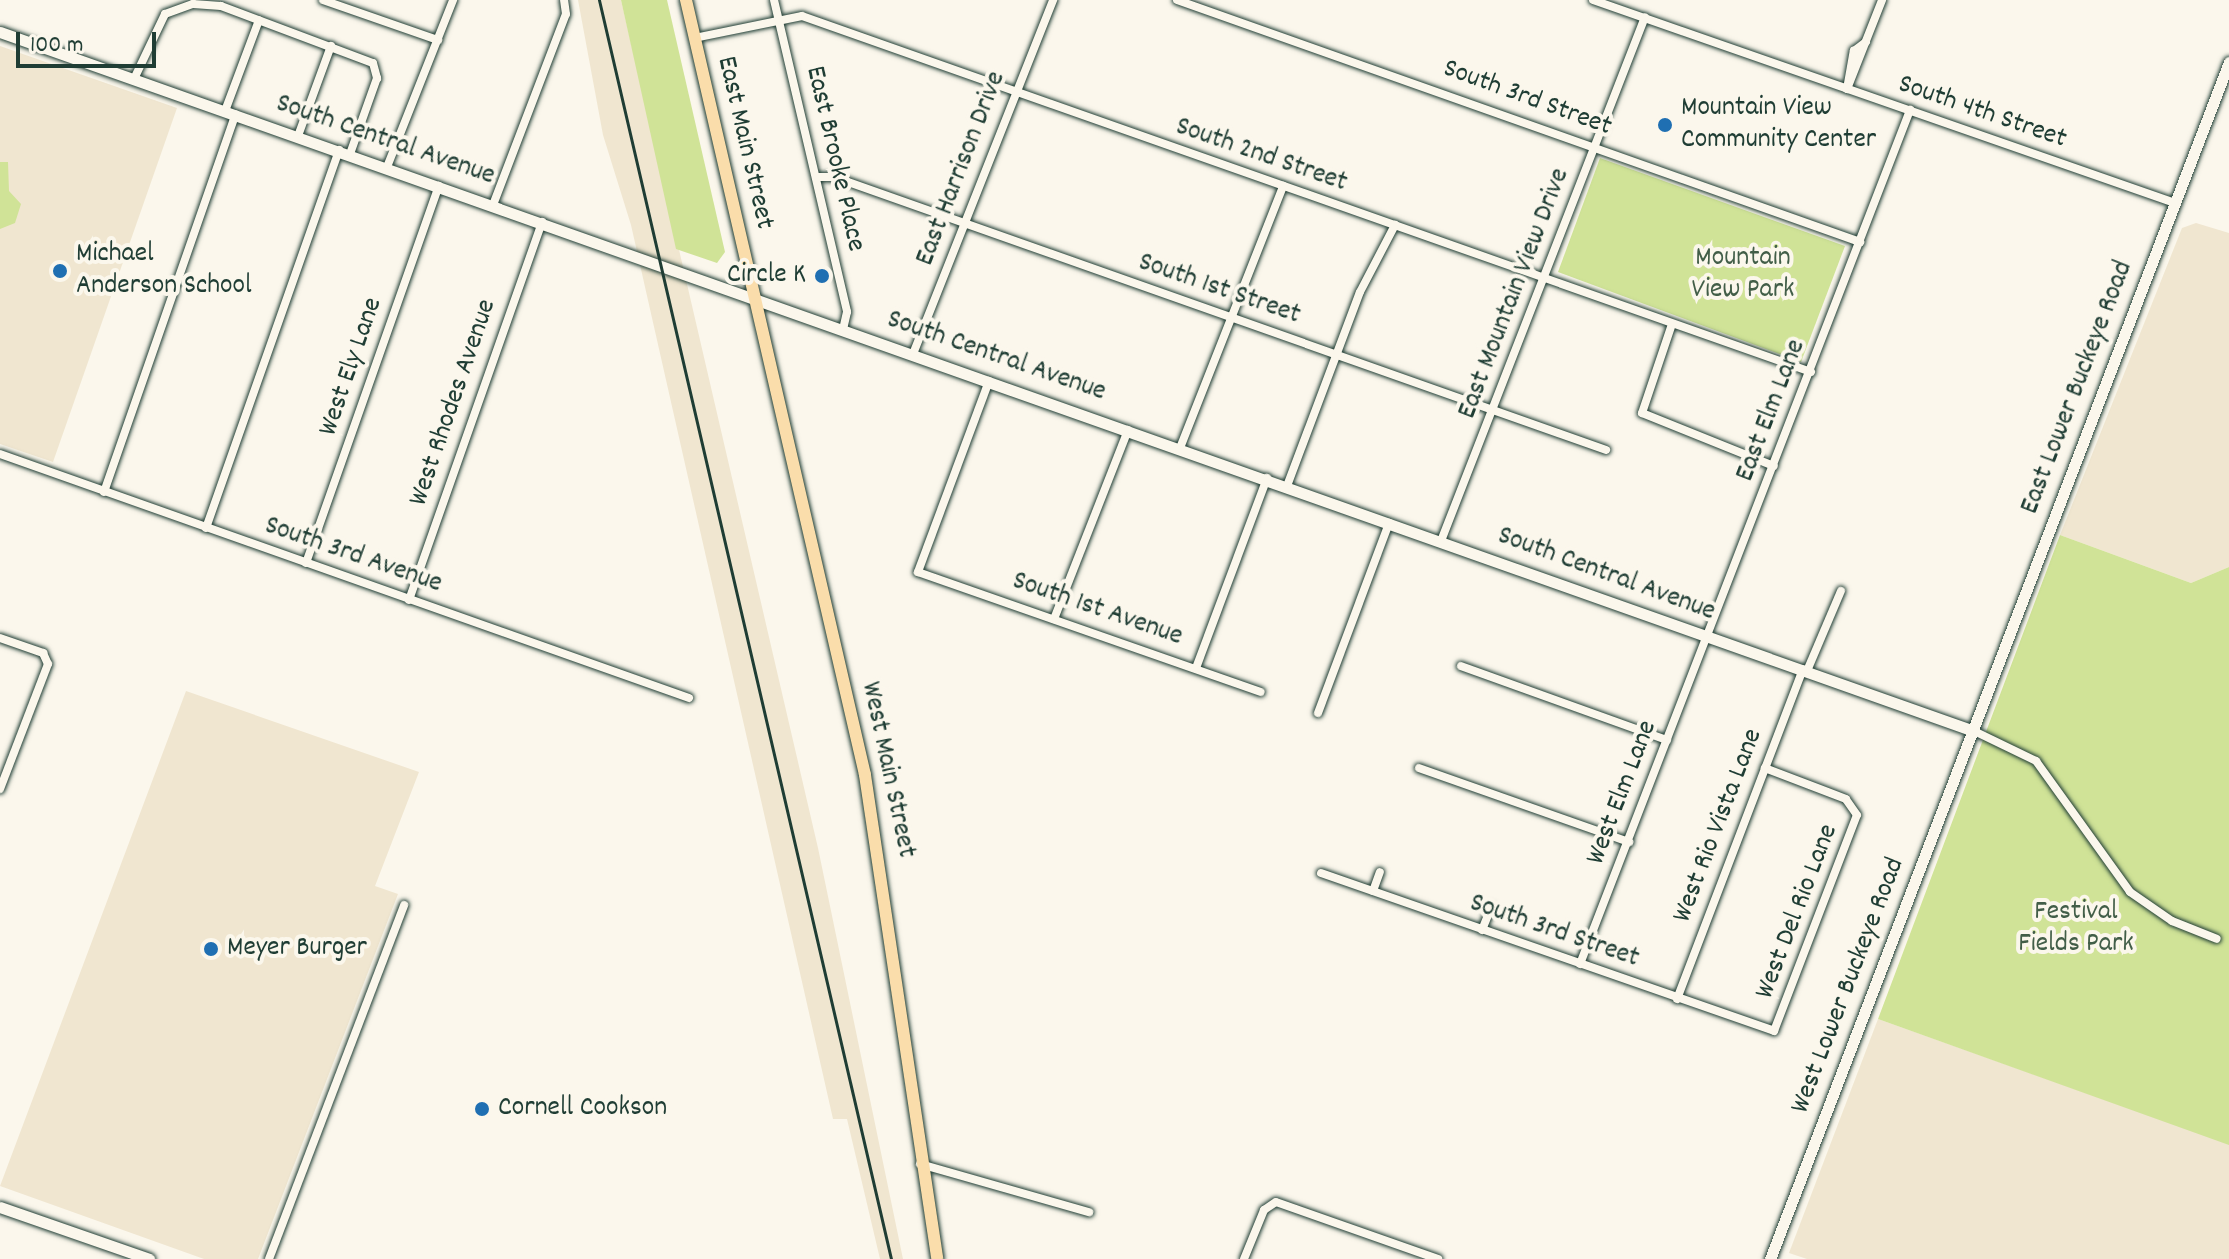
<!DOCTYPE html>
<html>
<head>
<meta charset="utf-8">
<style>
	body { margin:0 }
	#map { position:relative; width:2229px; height:1259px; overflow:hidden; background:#fbf7ec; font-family:Dekko,sans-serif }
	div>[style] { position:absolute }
	.built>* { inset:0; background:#f0e6d0 }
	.green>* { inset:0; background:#d0e397 }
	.roads { filter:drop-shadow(0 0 2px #1f3d34) drop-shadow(0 0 2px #1f3d34) }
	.street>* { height:8px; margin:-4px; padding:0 4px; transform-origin:4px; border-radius:4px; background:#fbf7ec }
	.secondary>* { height:11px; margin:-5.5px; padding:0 5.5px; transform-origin:5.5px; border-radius:5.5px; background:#fbf7ec }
	.primary>* { height:12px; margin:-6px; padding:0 6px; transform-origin:6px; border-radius:6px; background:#faddab }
	.rail>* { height:3px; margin:-1.5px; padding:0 1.5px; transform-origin:1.5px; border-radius:1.5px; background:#1f3d34 }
	.dots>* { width:22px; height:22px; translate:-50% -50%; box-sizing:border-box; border:4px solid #fbf7ec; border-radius:50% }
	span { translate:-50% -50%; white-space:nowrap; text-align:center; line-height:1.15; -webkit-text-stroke:8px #fbf7ec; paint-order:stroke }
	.street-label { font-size:28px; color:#1f3d34 }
	.poi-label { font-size:28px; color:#1f3d34 }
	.left { translate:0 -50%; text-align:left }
	.right { translate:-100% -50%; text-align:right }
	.park-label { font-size:28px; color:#425e48 }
	.scale { position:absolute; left:16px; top:32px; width:140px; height:36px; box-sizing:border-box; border:4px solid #1f3d34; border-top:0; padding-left:10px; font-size:24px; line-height:28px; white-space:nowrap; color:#1f3d34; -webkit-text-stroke:6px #fbf7ec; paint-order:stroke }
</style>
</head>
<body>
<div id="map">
	<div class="built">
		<i style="clip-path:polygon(578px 0,621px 0,818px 848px,903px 1259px,880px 1259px,847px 1119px,833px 1119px,631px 225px,603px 135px)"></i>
		<i style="clip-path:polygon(0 46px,177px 108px,53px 462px,0 444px)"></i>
		<i style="clip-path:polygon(2196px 223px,2229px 233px,2229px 567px,2191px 583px,2060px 535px,2182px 228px)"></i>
		<i style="clip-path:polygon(186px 691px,419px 772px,375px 886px,398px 894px,258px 1259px,204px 1259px,0 1186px)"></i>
		<i style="clip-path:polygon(1878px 1019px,2229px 1144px,2229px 1259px,1807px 1259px,1789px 1253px)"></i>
	</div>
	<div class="green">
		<i style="clip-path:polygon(621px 0,667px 0,725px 252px,717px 263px,676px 249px)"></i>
		<i style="clip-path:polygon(1600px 158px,1845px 246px,1801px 362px,1558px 272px)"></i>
		<i style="clip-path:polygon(0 162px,8px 162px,9px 191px,21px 204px,15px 223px,0 229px)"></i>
		<i style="clip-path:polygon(2060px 535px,2191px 583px,2229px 567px,2229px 1145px,1878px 1019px)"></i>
	</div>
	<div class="roads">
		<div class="street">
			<i style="left:323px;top:0;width:122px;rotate:19.2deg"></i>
			<i style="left:774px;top:0;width:320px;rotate:76.8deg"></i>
			<i style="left:847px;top:312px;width:17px;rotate:103deg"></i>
			<i style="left:1177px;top:0;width:725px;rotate:19.51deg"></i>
			<i style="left:1593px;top:0;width:616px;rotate:19.23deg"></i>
			<i style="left:694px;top:38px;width:110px;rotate:-11.5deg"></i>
			<i style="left:802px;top:16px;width:1070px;rotate:19.43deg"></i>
			<i style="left:134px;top:79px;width:72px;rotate:-64.5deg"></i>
			<i style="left:165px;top:14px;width:30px;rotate:-20deg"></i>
			<i style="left:193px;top:4px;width:28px;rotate:4deg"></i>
			<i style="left:221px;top:6px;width:162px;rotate:20.6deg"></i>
			<i style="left:373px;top:63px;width:16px;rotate:75deg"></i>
			<i style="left:377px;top:78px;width:81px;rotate:109.6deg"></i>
			<i style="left:1847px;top:89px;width:96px;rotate:-68.5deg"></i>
			<i style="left:1847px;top:89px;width:39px;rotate:-80deg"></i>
			<i style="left:1854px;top:51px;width:15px;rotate:-37deg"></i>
			<i style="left:225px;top:111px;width:97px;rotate:-69.5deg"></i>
			<i style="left:298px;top:136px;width:96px;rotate:-69.9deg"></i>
			<i style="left:387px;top:167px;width:180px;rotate:-68.4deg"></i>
			<i style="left:816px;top:177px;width:18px"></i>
			<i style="left:834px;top:177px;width:819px;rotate:19.47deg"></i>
			<i style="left:493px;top:205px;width:204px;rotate:-69.1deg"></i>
			<i style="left:566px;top:14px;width:14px;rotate:-98deg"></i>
			<i style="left:1672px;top:324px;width:94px;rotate:108.6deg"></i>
			<i style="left:1642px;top:413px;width:142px;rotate:21.9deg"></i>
			<i style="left:913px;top:354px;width:381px;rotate:-68.4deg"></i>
			<i style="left:989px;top:381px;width:204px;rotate:110.4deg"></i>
			<i style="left:918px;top:572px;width:363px;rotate:19.3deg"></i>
			<i style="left:1180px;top:448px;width:282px;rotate:-68.5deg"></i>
			<i style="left:0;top:454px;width:731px;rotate:19.5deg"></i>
			<i style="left:1287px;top:486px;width:207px;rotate:-69.4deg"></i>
			<i style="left:1360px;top:292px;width:76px;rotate:-62.4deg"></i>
			<i style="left:104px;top:492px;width:400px;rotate:-70.8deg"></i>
			<i style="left:206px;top:528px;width:401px;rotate:-70.6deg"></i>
			<i style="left:1441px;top:541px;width:562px;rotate:-68.73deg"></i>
			<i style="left:306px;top:563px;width:400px;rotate:-70.6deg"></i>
			<i style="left:409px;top:600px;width:401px;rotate:-70.6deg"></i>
			<i style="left:1054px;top:619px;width:203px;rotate:-68.6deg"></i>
			<i style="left:0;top:638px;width:46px;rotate:19.2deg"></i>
			<i style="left:43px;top:653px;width:12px;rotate:66deg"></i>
			<i style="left:48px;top:664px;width:134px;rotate:111deg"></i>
			<i style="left:1461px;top:666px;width:219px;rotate:19.8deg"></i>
			<i style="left:1196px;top:668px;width:203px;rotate:-69.5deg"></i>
			<i style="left:1807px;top:671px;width:87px;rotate:-67deg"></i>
			<i style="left:1318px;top:713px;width:203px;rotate:-69.5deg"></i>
			<i style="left:1974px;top:731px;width:69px;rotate:25.8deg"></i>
			<i style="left:2036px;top:761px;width:161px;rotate:54.3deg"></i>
			<i style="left:2130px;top:892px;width:51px;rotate:34.6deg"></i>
			<i style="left:2172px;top:921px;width:48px;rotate:21.8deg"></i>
			<i style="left:1419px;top:768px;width:223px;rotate:19.4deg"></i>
			<i style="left:1321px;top:873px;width:480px;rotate:19.2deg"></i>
			<i style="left:1774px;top:1031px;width:231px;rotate:-69deg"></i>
			<i style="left:1857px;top:815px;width:19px;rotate:-125deg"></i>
			<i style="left:1846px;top:799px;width:87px;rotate:-159.1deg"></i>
			<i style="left:1373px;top:891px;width:20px;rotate:-70deg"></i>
			<i style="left:1482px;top:930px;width:24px;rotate:-68deg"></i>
			<i style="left:1580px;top:964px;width:916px;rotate:-68.87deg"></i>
			<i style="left:1677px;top:999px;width:353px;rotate:-69.1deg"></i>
			<i style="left:920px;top:1164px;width:176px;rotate:15.9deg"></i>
			<i style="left:269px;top:1259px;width:379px;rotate:-69.1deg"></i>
			<i style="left:1244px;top:1259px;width:53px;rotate:-67.8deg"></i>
			<i style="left:1264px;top:1210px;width:14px;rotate:-34deg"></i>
			<i style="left:1276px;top:1202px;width:172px;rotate:19.4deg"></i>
		</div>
		<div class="secondary">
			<i style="left:0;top:32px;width:2094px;rotate:19.5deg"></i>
			<i style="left:0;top:1207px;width:158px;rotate:19.2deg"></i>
			<i style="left:1770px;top:1259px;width:1282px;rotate:-69.02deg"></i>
		</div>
		<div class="primary">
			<i style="left:686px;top:0;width:795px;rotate:76.99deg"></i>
			<i style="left:865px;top:775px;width:489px;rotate:81.5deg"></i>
		</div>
	</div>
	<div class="rail">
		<i style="left:599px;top:0;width:1292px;rotate:76.94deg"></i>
	</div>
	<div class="dots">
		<i style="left:1665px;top:125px;background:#1f6fb2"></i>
		<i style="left:60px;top:271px;background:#1f6fb2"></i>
		<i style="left:822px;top:276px;background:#1f6fb2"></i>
		<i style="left:211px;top:949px;background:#1f6fb2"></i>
		<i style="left:482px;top:1109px;background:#1f6fb2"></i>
	</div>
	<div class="street-label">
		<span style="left:1527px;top:99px;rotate:20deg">South 3rd Street</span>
		<span style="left:1982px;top:113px;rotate:19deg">South 4th Street</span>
		<span style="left:385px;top:141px;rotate:19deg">South Central Avenue</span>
		<span style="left:744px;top:143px;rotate:77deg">East Main Street</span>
		<span style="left:1261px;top:156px;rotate:19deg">South 2nd Street</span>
		<span style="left:834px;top:159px;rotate:77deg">East Brooke Place</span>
		<span style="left:962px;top:169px;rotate:-69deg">East Harrison Drive</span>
		<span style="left:1219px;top:290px;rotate:19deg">South 1st Street</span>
		<span style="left:1515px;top:294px;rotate:-69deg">East Mountain View Drive</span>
		<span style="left:996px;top:357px;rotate:19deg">South Central Avenue</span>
		<span style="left:352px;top:367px;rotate:-71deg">West Ely Lane</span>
		<span style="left:2078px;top:388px;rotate:-69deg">East Lower Buckeye Road</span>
		<span style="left:454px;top:403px;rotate:-71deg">West Rhodes Avenue</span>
		<span style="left:1772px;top:411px;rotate:-69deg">East Elm Lane</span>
		<span style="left:353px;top:556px;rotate:19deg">South 3rd Avenue</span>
		<span style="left:1606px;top:575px;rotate:20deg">South Central Avenue</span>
		<span style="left:1097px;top:610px;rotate:19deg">South 1st Avenue</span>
		<span style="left:887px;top:770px;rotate:78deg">West Main Street</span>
		<span style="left:1623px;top:793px;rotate:-69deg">West Elm Lane</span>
		<span style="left:1719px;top:826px;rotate:-69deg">West Rio Vista Lane</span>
		<span style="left:1798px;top:912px;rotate:-69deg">West Del Rio Lane</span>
		<span style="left:1554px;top:932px;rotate:19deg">South 3rd Street</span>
		<span style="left:1849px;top:986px;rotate:-69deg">West Lower Buckeye Road</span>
	</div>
	<div class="poi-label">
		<span class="left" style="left:1681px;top:125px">Mountain View<br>Community Center</span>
		<span class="left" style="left:76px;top:271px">Michael<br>Anderson School</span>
		<span class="right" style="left:806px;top:276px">Circle K</span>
		<span class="left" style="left:227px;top:949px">Meyer Burger</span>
		<span class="left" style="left:498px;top:1109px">Cornell Cookson</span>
	</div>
	<div class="park-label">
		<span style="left:1743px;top:275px">Mountain<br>View Park</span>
		<span style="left:2076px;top:929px">Festival<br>Fields Park</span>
	</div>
	<div class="scale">100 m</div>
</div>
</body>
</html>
